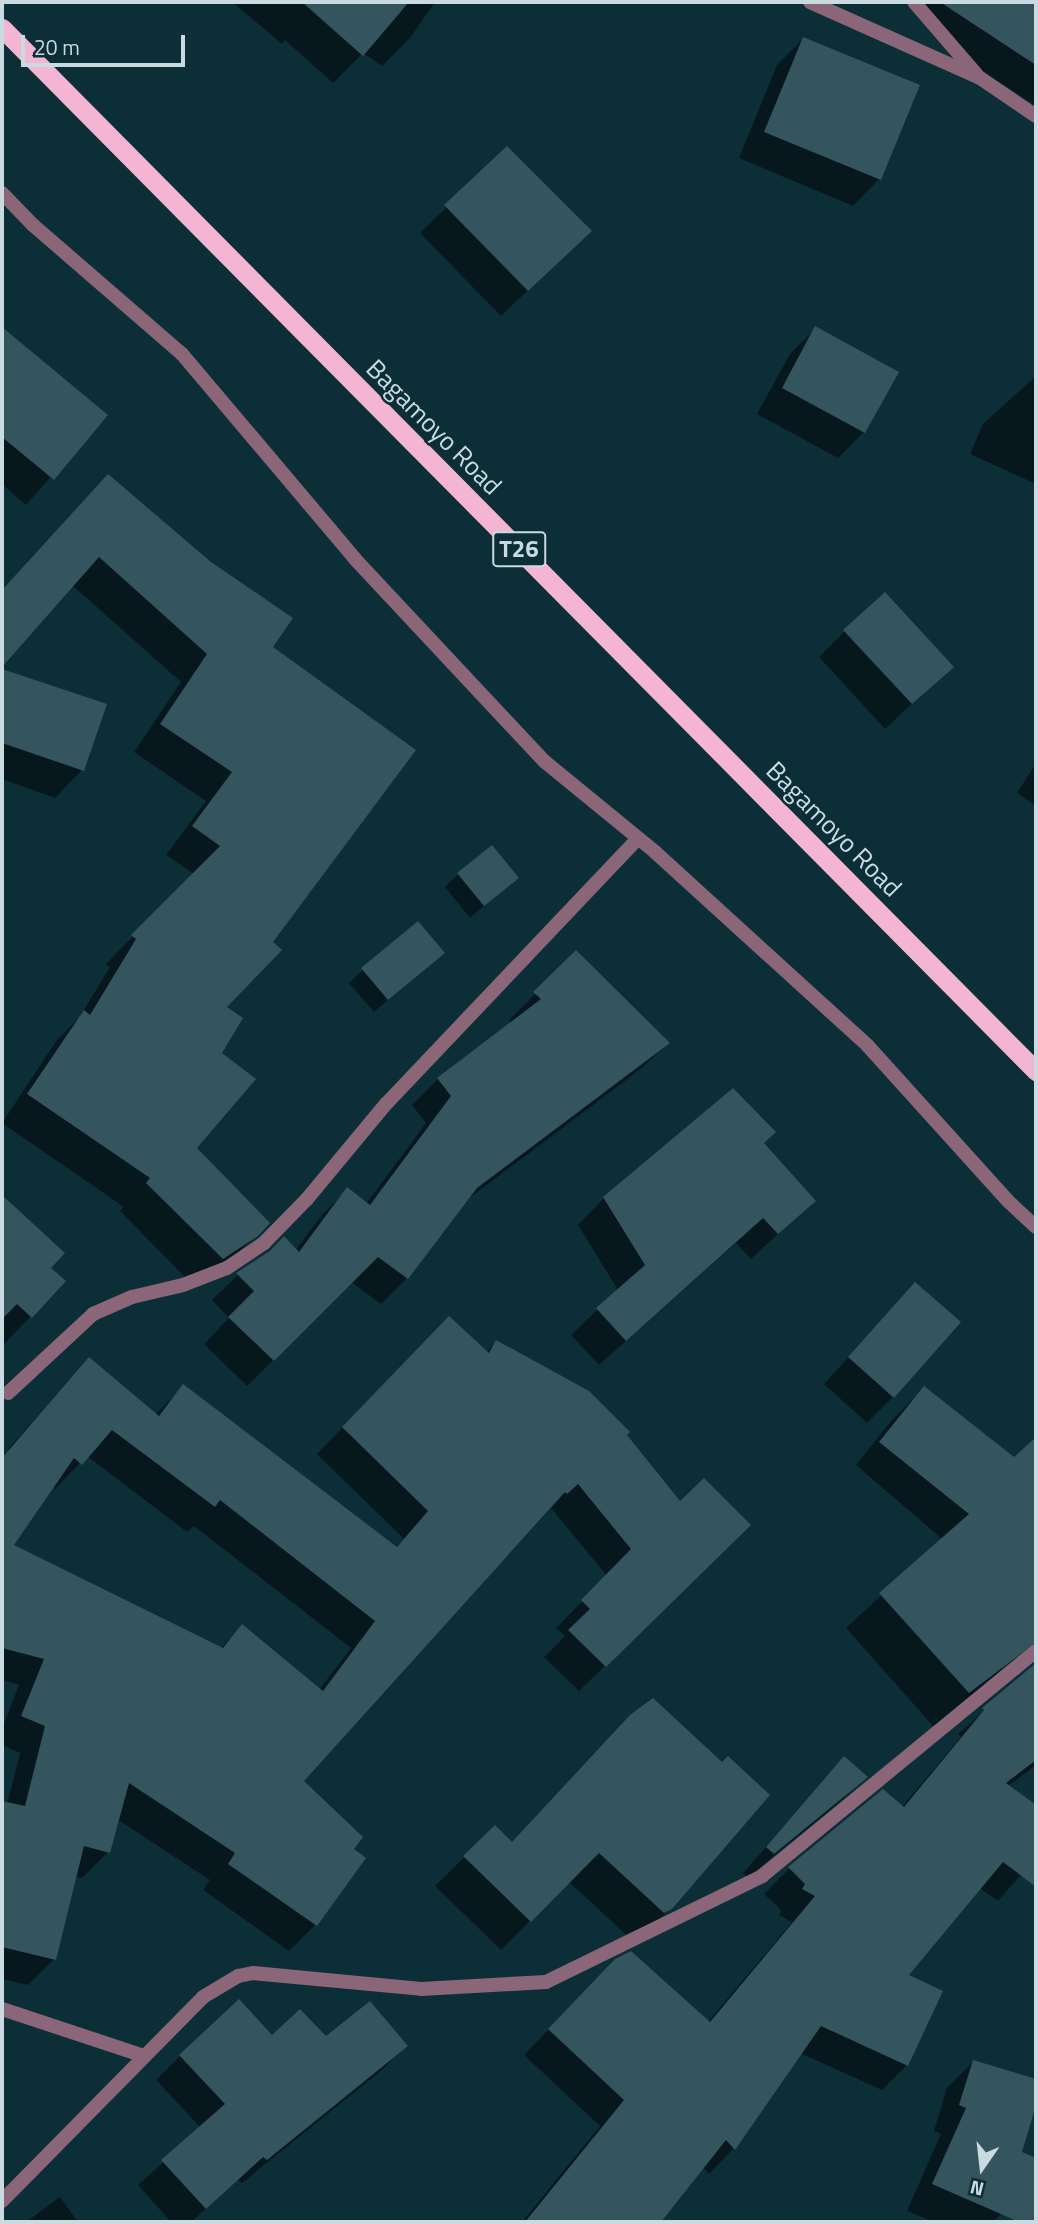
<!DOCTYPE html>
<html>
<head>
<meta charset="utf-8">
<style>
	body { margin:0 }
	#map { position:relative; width:1038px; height:2224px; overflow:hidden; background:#0c2e37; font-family:"Titillium Web",sans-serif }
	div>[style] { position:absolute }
	.shadow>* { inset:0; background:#0007 }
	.building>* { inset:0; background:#34555e }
	.minor>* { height:14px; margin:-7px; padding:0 7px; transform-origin:7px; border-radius:7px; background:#8a6678 }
	.trunk>* { height:19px; margin:-9.5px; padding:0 9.5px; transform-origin:9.5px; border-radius:9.5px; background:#f4b4d4 }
	span { translate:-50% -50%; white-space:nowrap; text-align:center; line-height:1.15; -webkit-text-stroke:5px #0c2e37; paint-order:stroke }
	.shield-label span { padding:2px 5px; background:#0c2e37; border:2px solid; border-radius:5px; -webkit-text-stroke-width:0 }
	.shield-label { font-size:24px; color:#c9dbe0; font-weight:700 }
	.street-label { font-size:26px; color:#c9dbe0 }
	.frame { position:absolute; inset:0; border:4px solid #c9dbe0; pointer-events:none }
	.north { position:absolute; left:947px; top:2133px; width:70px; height:70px; -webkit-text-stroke:5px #0c2e37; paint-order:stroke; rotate:194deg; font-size:19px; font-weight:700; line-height:28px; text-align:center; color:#c9dbe0 }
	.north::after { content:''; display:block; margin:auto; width:24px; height:32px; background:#c9dbe0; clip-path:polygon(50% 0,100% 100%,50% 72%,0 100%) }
	.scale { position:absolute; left:21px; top:35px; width:164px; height:32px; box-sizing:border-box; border:4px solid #c9dbe0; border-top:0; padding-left:9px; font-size:21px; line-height:24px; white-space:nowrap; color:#c9dbe0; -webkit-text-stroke:5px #0c2e37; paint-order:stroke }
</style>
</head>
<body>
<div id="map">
	<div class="shadow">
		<i style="clip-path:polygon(232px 2px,435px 2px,410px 38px,382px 66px,363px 53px,333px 83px,285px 40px,282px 44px)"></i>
		<i style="clip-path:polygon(909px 2px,1036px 2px,1036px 106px,943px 45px,907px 4px)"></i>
		<i style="clip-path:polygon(803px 39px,918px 86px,879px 179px,853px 206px,739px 158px,777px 65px)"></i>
		<i style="clip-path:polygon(507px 148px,563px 257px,501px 316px,420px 233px)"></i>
		<i style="clip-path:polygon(816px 328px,864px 432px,838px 458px,757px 414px,790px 354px)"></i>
		<i style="clip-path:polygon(8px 334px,105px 415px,26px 505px,2px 484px,2px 340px)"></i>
		<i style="clip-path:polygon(1036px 376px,1036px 484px,970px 454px,983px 424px)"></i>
		<i style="clip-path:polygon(81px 504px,271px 647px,219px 1054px,194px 1148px,268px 1223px,228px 1263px,194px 1286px,120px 1211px,124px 1207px,2px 1123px,57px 1040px,79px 1018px,110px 967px,106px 964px,194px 874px,166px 855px,206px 801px,134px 752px,181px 682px,72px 585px,2px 664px,2px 590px)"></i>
		<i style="clip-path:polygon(845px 631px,951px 667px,885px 729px,819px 657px)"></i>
		<i style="clip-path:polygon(2px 671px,105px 705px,82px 770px,55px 798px,2px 779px)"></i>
		<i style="clip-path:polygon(1036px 763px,1036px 806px,1017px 793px)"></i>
		<i style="clip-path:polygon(458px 874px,516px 877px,470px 918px,445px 887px)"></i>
		<i style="clip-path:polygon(443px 953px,374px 1012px,349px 983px,363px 970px)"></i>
		<i style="clip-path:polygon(576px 953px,668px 1043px,642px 1068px,464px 1202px,407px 1278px,381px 1304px,351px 1282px,247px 1386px,204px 1344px,229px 1318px,212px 1300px,238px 1275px,295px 1251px,322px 1215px,348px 1189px,366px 1204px,426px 1123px,412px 1105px,438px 1079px,512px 1023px,509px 1020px)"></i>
		<i style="clip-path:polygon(762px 1144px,813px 1201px,751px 1259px,736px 1243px,599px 1365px,571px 1335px,618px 1290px,578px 1225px,604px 1198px)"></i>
		<i style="clip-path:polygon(2px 1197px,63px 1253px,49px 1268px,31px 1316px,2px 1346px)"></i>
		<i style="clip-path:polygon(915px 1285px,893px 1397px,867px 1423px,824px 1384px)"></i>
		<i style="clip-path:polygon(496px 1342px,625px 1435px,680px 1504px,723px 1551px,579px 1691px,544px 1657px,565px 1636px,556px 1628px,607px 1576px,551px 1508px,302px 1781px,351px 1850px,363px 1858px,315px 1925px,289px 1951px,203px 1890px,210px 1880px,117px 1819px,108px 1852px,82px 1878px,75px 1877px,54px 1959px,28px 1985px,2px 1979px,2px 1803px,7px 1804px,20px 1753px,2px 1745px,2px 1729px,19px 1685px,2px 1680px,2px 1470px,46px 1494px,11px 1545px,220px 1649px,242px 1627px,319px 1690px,351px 1648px,194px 1526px,187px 1532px,87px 1456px,55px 1489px,8px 1449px,89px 1360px,155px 1415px,183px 1387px,395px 1548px,404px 1539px,317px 1454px,423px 1344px,485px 1353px)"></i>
		<i style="clip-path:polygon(924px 1388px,1014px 1459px,1036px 1439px,1036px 1620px,964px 1558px,1026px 1644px,992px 1679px,934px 1727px,846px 1628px,942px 1539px,856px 1465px,891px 1421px)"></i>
		<i style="clip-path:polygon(1036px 1666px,1036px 1765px,1008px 1786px,1036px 1807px,1036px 1858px,998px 1901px,979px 1888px,906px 1976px,907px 2065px,882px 2090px,800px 2053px,733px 2149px,709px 2174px,703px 2167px,658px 2222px,522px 2222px,600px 2126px,524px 2055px,590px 1986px,707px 2023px,792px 1922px,779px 1915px,781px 1910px,764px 1894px,789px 1869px,883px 1792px,901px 1808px,961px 1737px,958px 1734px)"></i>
		<i style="clip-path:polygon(610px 1738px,671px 1908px,634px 1942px,569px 1882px,501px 1950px,435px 1886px,495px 1827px,507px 1850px)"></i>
		<i style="clip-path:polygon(844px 1759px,865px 1777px,841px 1801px,748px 1877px,743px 1873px)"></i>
		<i style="clip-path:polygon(272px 2037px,406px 2046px,382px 2070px,242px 2183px,238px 2180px,191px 2222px,171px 2222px,138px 2185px,201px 2128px,156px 2080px,180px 2056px)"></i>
		<i style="clip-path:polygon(973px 2062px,1036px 2081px,1036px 2099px,1001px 2214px,993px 2222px,934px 2222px,907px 2211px,941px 2134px,934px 2131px,947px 2088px)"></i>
		<i style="clip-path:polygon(60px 2197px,78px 2222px,26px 2222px)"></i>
	</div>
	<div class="building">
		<i style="clip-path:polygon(302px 2px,409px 2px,363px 56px)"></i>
		<i style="clip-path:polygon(940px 2px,1036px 2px,1036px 65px)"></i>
		<i style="clip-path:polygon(803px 37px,920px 85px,881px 180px,764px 132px)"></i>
		<i style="clip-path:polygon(507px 146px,592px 231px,528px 291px,444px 205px)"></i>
		<i style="clip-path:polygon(815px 326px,899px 372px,865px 433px,782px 388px)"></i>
		<i style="clip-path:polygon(2px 327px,108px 415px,54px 480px,2px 437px)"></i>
		<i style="clip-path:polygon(108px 474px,211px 562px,293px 618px,273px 647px,416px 750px,273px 942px,282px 950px,227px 1007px,243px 1018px,222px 1053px,256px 1079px,197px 1148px,270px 1223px,258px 1236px,223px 1259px,146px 1183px,150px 1178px,27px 1094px,84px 1010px,90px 1015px,136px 939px,131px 935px,220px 846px,192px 826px,232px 772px,160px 724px,207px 654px,99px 557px,2px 667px,2px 590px)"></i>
		<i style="clip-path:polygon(885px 592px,954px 667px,912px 704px,843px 630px)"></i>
		<i style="clip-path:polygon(2px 669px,107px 704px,84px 771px,2px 743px)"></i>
		<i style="clip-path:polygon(492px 845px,519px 878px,484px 906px,457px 873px)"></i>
		<i style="clip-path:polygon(418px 921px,445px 953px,388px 1000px,361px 968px)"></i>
		<i style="clip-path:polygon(576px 950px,670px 1043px,477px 1188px,408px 1279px,378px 1257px,274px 1361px,228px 1317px,254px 1291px,236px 1273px,270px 1251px,284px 1236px,299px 1252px,347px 1187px,370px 1205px,451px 1096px,437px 1078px,541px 999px,533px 992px)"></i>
		<i style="clip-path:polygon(733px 1088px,776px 1132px,764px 1143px,816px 1201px,778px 1234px,763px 1218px,626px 1341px,596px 1308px,645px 1265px,603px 1197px)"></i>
		<i style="clip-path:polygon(2px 1195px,65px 1253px,51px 1268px,66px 1281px,32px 1318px,17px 1304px,2px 1319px)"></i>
		<i style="clip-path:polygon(915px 1282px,961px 1322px,894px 1398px,848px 1357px)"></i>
		<i style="clip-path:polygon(evenodd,449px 1316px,489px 1353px,496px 1340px,589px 1391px,630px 1432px,627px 1435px,680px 1501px,704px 1478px,751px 1525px,606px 1667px,568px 1630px,590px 1609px,581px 1600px,631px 1549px,578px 1484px,567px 1494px,565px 1492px,304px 1781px,363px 1837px,354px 1849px,366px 1858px,317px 1926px,228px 1864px,235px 1853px,129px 1783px,110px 1853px,84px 1846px,56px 1960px,2px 1947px,2px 1801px,25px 1806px,45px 1726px,21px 1716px,44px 1659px,2px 1648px,2px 1458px,89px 1357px,159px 1416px,183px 1384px,397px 1547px,428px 1511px,342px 1427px,449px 1316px,112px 1430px,215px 1507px,220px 1500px,375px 1621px,323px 1691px,242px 1624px,223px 1648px,14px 1545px,74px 1458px,82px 1465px,112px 1430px)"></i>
		<i style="clip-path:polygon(924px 1386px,1014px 1457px,1036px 1437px,1036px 1642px,969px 1693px,879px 1593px,969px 1514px,879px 1442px)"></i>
		<i style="clip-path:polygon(1036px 1663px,1036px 1760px,1006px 1783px,1036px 1805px,1036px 1887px,1003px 1862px,909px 1975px,943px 1991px,908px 2066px,821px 2026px,735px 2150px,726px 2140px,661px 2222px,525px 2222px,624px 2100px,548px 2029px,615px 1959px,631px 1951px,710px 2022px,815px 1896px,802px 1889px,805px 1884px,788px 1867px,883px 1789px,904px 1807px,984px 1710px,982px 1708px)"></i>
		<i style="clip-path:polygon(653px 1698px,722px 1762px,728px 1756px,770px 1795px,672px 1909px,664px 1913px,599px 1853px,531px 1922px,463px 1856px,495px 1825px,512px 1842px,630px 1715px)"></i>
		<i style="clip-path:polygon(844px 1756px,868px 1777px,774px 1854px,766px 1847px)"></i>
		<i style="clip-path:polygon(239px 1999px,272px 2035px,300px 2009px,326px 2036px,370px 2001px,408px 2046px,267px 2160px,263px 2157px,206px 2209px,161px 2160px,225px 2104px,179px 2055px)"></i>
		<i style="clip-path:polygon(973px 2060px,1036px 2079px,1036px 2105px,1022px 2152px,1036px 2158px,1036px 2222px,1019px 2222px,932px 2184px,966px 2108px,959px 2105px)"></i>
	</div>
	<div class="minor">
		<i style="left:810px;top:2px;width:186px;rotate:24.1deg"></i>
		<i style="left:980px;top:78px;width:68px;rotate:34.2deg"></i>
		<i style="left:914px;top:2px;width:96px;rotate:49.2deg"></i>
		<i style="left:2px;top:193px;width:45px;rotate:45.9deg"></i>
		<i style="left:33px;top:225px;width:197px;rotate:40.9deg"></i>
		<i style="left:182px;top:354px;width:268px;rotate:49.8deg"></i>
		<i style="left:355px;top:559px;width:277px;rotate:46.9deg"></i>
		<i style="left:544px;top:761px;width:144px;rotate:39.3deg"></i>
		<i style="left:655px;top:852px;width:287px;rotate:42.3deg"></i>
		<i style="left:867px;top:1045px;width:210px;rotate:47.9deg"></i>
		<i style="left:1008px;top:1201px;width:38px;rotate:43deg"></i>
		<i style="left:8px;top:1393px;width:116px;rotate:-42.9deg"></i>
		<i style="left:93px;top:1314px;width:43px;rotate:-23.6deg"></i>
		<i style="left:132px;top:1297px;width:52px;rotate:-13.2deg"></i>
		<i style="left:183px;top:1285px;width:47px;rotate:-21.1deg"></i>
		<i style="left:227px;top:1268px;width:45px;rotate:-34deg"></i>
		<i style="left:264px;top:1243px;width:62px;rotate:-45.7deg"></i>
		<i style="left:307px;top:1199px;width:124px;rotate:-50.3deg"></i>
		<i style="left:386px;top:1104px;width:366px;rotate:-46.5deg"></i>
		<i style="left:2px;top:2009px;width:150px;rotate:18.3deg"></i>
		<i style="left:2px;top:2201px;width:286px;rotate:-45.4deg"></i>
		<i style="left:203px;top:1997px;width:41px;rotate:-31deg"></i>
		<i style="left:238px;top:1976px;width:15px;rotate:-11deg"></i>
		<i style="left:253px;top:1973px;width:169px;rotate:5.4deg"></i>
		<i style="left:421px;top:1989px;width:125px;rotate:-3.2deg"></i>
		<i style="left:546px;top:1982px;width:241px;rotate:-26.1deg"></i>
		<i style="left:762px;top:1876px;width:355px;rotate:-39.4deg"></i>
	</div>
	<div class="trunk">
		<i style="left:2px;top:28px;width:1469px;rotate:45.25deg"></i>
	</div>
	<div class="shield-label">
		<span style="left:519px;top:549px">T26</span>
	</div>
	<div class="street-label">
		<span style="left:434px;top:427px;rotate:45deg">Bagamoyo Road</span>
		<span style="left:834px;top:829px;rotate:45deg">Bagamoyo Road</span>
	</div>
	<div class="frame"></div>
	<div class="north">N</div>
	<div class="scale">20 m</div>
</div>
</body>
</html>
